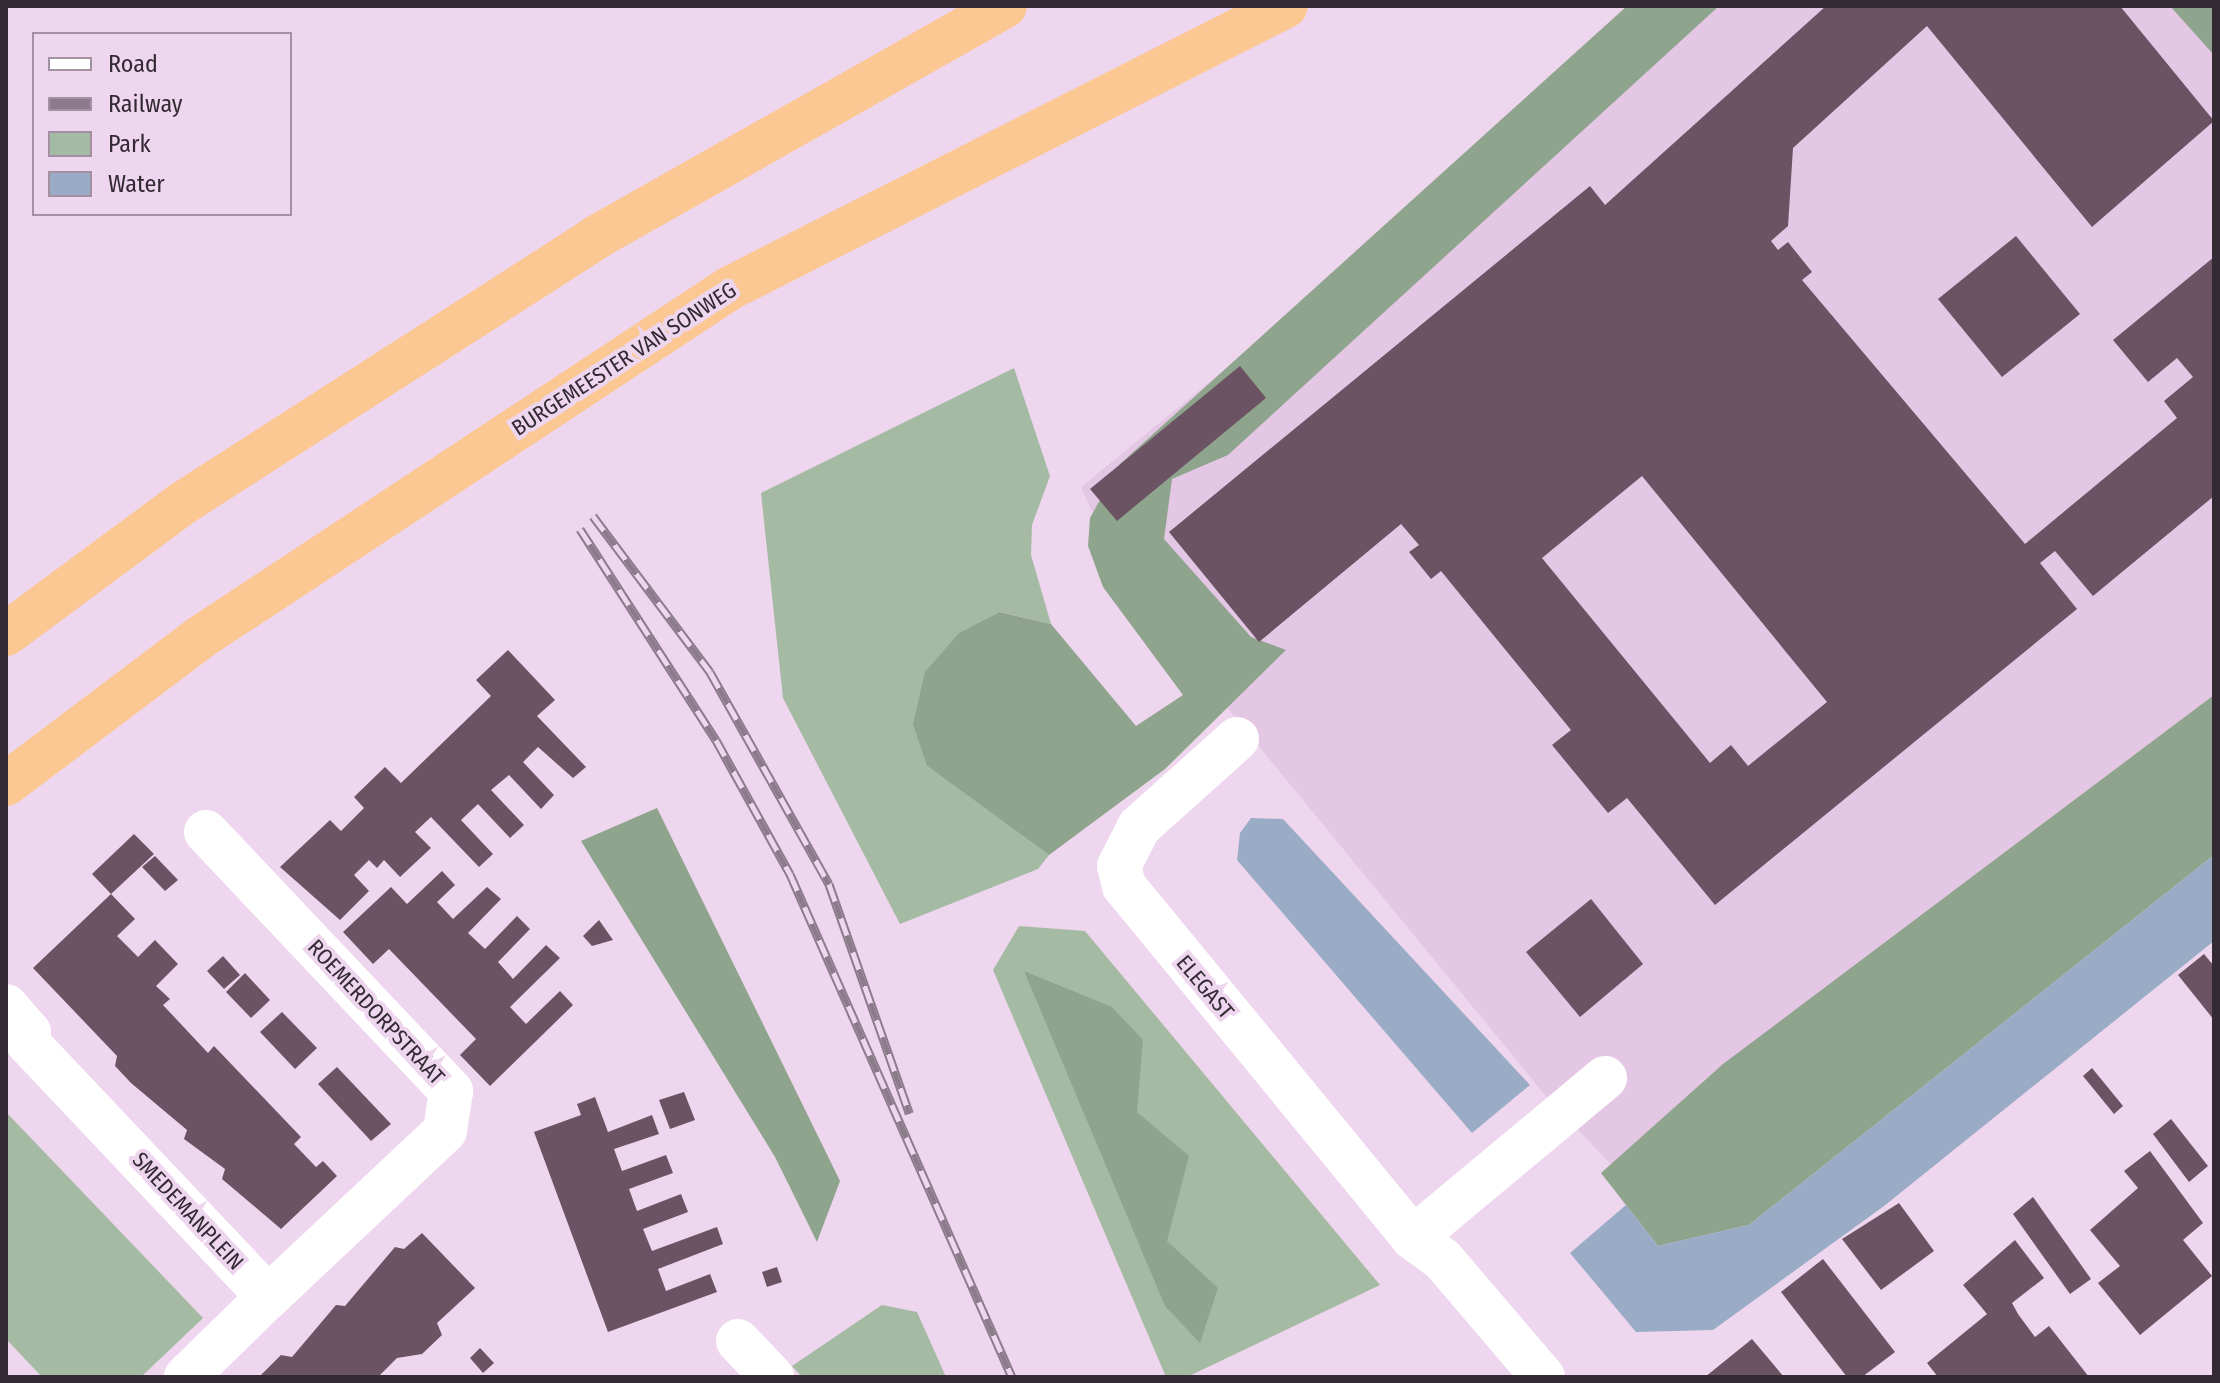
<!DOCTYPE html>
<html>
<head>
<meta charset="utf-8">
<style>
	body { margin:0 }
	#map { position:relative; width:2220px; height:1383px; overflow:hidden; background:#eed6ee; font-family:"Fira Sans Condensed",sans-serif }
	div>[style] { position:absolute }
	.built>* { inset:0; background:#e4c7e5 }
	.green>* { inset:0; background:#a5baa2 }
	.forest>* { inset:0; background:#8fa48c }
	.water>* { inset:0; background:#9aacc5 }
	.building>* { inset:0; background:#6c5364 }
	.minor>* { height:44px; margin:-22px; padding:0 22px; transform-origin:22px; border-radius:22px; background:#fff }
	.motorway>* { height:44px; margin:-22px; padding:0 22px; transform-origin:22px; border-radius:22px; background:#fbc792 }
	.rail>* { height:9px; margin-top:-4.5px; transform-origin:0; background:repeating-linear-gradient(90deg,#eed6ee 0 18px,#8b7b8b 0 36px); box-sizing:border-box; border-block:2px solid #8b7b8b }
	span { translate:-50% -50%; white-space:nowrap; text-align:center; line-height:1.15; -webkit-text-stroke:8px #eed6ee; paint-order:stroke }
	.street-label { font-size:22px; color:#332a33 }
	.frame { position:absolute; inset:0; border:8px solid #332a33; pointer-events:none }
	.legend { position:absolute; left:32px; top:32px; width:260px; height:184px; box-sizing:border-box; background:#eed6ee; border:2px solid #a391a3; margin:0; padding:10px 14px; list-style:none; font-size:24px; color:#332a33 }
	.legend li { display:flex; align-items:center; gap:16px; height:40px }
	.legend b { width:40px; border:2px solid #a391a3 }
</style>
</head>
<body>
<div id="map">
	<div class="built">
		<i style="clip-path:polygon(1670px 6px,2214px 6px,2214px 825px,1657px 1213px,1546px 1096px,1123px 581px,1081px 487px)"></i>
	</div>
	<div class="green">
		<i style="clip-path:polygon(1014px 368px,1050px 476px,1032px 525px,1031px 555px,1051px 624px,1001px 612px,927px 766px,1049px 855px,1038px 869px,900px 924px,783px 698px,761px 493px)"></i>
		<i style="clip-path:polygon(1019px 926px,1085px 931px,1380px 1285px,1187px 1377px,1166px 1377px,993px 970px)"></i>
		<i style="clip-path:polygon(6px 1112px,203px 1318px,141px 1377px,42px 1377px,6px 1339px)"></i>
		<i style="clip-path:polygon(882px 1305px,917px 1312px,946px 1377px,802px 1377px,792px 1366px)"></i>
	</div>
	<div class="forest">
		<i style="clip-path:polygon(1627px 6px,1719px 6px,1228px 455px,1172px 479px,1164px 539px,1251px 637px,1286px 650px,1165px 769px,1049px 855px,927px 766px,913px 724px,925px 672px,959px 633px,1000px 612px,1051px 624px,1136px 726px,1183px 695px,1103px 587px,1088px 546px,1090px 518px,1120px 464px)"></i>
		<i style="clip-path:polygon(2170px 6px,2214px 6px,2214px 55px)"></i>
		<i style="clip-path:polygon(2214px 695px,2214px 855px,1749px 1225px,1658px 1246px,1601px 1173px,1723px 1064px)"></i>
		<i style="clip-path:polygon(657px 808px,840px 1181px,817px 1242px,775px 1157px,581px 841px)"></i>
		<i style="clip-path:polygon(1024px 971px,1112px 1007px,1143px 1040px,1137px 1112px,1189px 1156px,1167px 1241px,1218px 1288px,1200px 1343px,1165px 1306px)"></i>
	</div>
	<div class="water">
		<i style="clip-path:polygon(1251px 818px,1283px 819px,1530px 1085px,1472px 1133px,1237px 860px,1240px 833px)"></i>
		<i style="clip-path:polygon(2214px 855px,2214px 941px,1884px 1206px,1713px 1330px,1636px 1332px,1570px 1253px,1626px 1205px,1658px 1246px,1749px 1225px)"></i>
	</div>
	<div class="building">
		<i style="clip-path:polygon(evenodd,1826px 6px,2120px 6px,2214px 121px,2092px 227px,1927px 26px,1793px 148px,1788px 226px,1771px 241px,1778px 250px,1788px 242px,1812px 272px,1802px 280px,2025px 544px,2177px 418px,2164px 401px,2193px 377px,2177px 358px,2148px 382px,2113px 340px,2214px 257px,2214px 496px,2093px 596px,2055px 551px,2040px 563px,2077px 609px,1715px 905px,1627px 798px,1608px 813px,1552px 745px,1571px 730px,1441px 571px,1431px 579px,1409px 552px,1419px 545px,1401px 524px,1259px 642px,1169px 532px,1590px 186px,1605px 205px,1826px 6px,1642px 476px,1827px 702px,1748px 766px,1731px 745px,1710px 763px,1542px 558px,1642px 476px)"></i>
		<i style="clip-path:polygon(2016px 236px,2080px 314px,2002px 377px,1938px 299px)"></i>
		<i style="clip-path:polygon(1240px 366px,1266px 398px,1117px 521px,1090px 489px)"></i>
		<i style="clip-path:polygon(508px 650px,555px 700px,537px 716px,586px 767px,573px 778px,538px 747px,523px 762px,554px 795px,541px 809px,509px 775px,491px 790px,524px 825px,510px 838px,478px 804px,461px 820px,493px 854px,479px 867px,431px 817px,415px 832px,431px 848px,400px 877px,384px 860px,377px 868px,369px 860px,354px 875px,369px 891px,340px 920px,280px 867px,330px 820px,341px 831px,364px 808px,354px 797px,385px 767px,401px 783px,491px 696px,476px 680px)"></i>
		<i style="clip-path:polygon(134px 834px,154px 854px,111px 894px,92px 874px)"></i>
		<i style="clip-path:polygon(155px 856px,178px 880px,165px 891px,142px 867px)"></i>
		<i style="clip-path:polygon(442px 871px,455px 885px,437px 902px,453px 919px,487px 887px,501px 899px,468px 933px,485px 949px,517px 916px,530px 929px,498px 962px,513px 979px,546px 945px,560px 958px,510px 1007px,526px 1024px,560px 991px,573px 1005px,490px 1086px,460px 1055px,476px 1039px,389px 949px,373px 964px,343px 932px,391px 887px,407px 904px)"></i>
		<i style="clip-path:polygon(111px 894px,135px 919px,117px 936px,138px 957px,155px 940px,178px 964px,156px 986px,170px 999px,163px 1005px,208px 1053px,214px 1046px,301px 1137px,294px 1144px,316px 1167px,323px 1161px,337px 1176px,281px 1229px,222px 1179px,225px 1169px,184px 1139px,187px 1130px,131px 1083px,115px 1066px,117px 1056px,33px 968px)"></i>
		<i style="clip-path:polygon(1591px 899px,1643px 964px,1580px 1017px,1526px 952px)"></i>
		<i style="clip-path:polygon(599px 920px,613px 940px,592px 946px,583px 936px)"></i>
		<i style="clip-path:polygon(2204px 954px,2214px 966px,2214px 1020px,2178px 975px)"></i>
		<i style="clip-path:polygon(223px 956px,240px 975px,224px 989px,207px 971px)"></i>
		<i style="clip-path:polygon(245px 973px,270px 1000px,251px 1018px,226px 992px)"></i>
		<i style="clip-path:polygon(282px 1012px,317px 1048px,295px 1069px,260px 1032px)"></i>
		<i style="clip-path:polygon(337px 1067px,391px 1124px,371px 1141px,318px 1084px)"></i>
		<i style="clip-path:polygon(2092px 1068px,2123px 1106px,2114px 1114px,2083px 1076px)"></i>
		<i style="clip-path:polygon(684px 1092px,695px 1120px,670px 1129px,659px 1100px)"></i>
		<i style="clip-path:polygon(595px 1097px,608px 1132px,652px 1115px,659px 1134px,614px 1149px,622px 1171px,666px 1155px,673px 1173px,629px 1189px,637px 1211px,681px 1194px,688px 1212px,643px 1229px,652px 1251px,717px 1227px,723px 1244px,658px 1269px,666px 1291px,710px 1274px,717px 1292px,608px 1332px,534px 1132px,581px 1115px,577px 1104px)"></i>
		<i style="clip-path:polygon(2171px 1119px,2208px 1166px,2189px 1182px,2153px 1134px)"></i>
		<i style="clip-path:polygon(2150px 1151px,2203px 1223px,2183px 1240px,2212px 1276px,2140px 1335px,2098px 1283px,2120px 1266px,2090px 1230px,2138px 1188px,2124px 1171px)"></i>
		<i style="clip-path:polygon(2033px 1197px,2091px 1279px,2070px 1294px,2013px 1214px)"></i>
		<i style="clip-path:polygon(1899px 1203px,1934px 1251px,1881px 1290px,1842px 1239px)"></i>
		<i style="clip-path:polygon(422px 1233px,475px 1288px,437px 1323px,442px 1335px,422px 1354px,397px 1358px,378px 1377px,259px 1377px,281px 1355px,292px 1357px,336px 1305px,345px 1306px,395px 1247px,404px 1249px)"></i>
		<i style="clip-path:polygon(2015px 1240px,2044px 1278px,2012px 1303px,2018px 1314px,2035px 1337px,2049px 1326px,2089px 1377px,1938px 1377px,1927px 1363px,1987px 1314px,1963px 1285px)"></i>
		<i style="clip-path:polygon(1823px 1259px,1895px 1352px,1862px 1377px,1847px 1377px,1781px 1292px)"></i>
		<i style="clip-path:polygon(777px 1267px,782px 1282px,767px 1287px,762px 1272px)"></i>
		<i style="clip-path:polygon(1752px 1339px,1784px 1377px,1705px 1377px)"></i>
		<i style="clip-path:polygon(480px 1348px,494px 1363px,483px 1373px,470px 1358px)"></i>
	</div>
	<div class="minor">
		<i style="left:1237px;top:739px;width:132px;rotate:138.1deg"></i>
		<i style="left:1139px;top:827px;width:44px;rotate:117.1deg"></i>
		<i style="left:1119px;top:866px;width:21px;rotate:76deg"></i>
		<i style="left:1124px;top:886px;width:455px;rotate:50.6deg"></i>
		<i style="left:1413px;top:1238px;width:37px;rotate:36deg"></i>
		<i style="left:1443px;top:1260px;width:154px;rotate:49.5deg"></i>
		<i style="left:206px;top:832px;width:357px;rotate:46.6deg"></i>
		<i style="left:451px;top:1091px;width:40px;rotate:98.5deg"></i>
		<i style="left:445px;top:1131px;width:243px;rotate:136.8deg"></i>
		<i style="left:6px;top:1006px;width:35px;rotate:49deg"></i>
		<i style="left:29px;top:1032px;width:11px;rotate:95deg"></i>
		<i style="left:28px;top:1043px;width:349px;rotate:46.6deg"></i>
		<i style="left:268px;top:1297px;width:115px;rotate:135.7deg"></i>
		<i style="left:1413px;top:1238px;width:250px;rotate:-39.8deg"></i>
		<i style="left:738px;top:1341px;width:50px;rotate:46.6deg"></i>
	</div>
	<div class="motorway">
		<i style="left:6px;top:634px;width:220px;rotate:-36.5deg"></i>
		<i style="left:183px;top:503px;width:490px;rotate:-32.7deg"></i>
		<i style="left:595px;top:238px;width:471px;rotate:-29.5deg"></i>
		<i style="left:6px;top:784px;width:244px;rotate:-37deg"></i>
		<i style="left:201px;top:637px;width:634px;rotate:-33.41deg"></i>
		<i style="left:730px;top:288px;width:623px;rotate:-26.89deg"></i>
	</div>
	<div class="rail">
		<i style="left:593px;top:516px;width:195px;rotate:53.1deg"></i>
		<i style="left:710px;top:672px;width:243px;rotate:60.7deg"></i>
		<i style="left:829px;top:884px;width:243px;rotate:70.7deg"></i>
		<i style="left:580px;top:529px;width:251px;rotate:57.2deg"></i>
		<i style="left:716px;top:740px;width:153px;rotate:61.1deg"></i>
		<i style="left:790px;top:874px;width:550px;rotate:66.19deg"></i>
	</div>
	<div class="street-label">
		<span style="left:624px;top:359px;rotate:-33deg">BURGEMEESTER VAN SONWEG</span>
		<span style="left:1205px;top:987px;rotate:50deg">ELEGAST</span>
		<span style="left:376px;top:1012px;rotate:47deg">ROEMERDORPSTRAAT</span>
		<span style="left:188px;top:1211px;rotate:47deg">SMEDEMANPLEIN</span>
	</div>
	<div class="frame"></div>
	<ul class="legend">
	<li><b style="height:10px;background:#fff"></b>Road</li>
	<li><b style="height:10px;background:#8b7b8b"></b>Railway</li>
	<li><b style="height:22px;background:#a5baa2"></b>Park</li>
	<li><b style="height:22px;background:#9aacc5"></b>Water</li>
	</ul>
</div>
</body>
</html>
